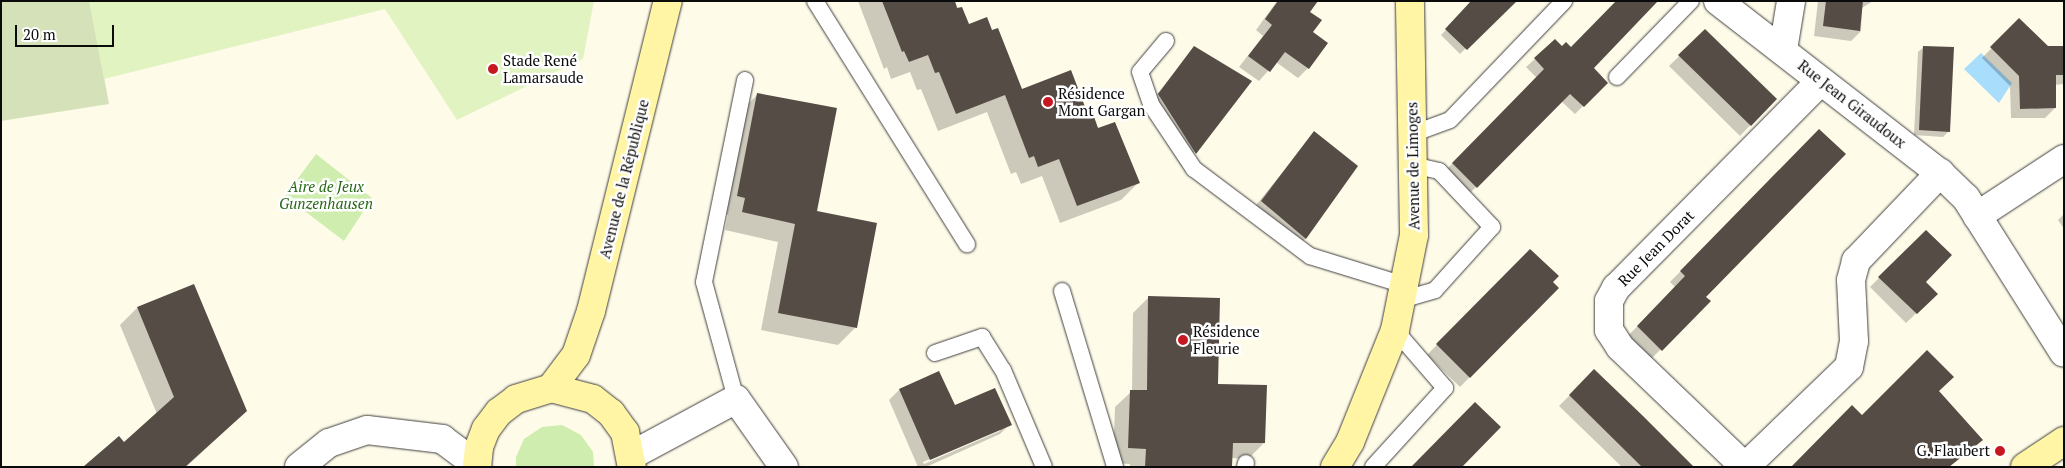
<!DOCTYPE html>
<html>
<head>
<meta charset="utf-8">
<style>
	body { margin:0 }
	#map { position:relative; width:2065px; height:468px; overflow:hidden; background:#fffbe9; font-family:"PT Serif",serif }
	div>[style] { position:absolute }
	.green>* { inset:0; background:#cfedaf }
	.cemetery>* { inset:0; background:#d5e2b9 }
	.pitch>* { inset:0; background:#e2f3c2 }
	.water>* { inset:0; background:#a8ddfc }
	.shadow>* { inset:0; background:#0003 }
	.building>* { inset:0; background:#554c46 }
	.roads { filter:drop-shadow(0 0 1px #3e3e3e) drop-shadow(0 0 1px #3e3e3e) }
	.service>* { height:16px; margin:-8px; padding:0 8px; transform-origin:8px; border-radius:8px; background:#fff }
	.minor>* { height:28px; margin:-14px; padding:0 14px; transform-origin:14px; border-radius:14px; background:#fff }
	.secondary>* { height:28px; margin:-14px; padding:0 14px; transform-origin:14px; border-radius:14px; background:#fff5a4 }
	.dots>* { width:14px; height:14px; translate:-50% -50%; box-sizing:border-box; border:2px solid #fff; border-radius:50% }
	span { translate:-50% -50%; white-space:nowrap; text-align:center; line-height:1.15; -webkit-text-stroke:5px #fff; paint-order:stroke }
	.poi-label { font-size:15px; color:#0b0b0b }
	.left { translate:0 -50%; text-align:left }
	.right { translate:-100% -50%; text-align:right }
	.street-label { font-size:15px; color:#0b0b0b }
	.park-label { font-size:15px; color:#276816; font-style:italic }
	.frame { position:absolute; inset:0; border:2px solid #0b0b0b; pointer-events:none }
	.scale { position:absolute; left:15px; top:25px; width:99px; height:22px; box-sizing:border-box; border:2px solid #0b0b0b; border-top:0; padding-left:6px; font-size:15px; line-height:18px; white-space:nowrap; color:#0b0b0b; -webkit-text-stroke:4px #fff; paint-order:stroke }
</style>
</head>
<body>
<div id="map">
	<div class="green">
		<i style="clip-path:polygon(316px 154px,372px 198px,344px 241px,285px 196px)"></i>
		<i style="clip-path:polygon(562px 425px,581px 435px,593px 452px,594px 467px,516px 467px,516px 457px,524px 439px,542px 427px)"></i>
	</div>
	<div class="cemetery">
		<i style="clip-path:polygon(1px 1px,90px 1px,109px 104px,1px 121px)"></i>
	</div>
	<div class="pitch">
		<i style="clip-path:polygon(89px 1px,594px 1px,583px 59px,457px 120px,385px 9px,104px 79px)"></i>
	</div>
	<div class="water">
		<i style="clip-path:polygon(1981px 53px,2012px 83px,1999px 103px,1964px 69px)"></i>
	</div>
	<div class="shadow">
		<i style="clip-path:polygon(858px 1px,954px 1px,968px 26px,1021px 90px,1087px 113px,1139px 182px,1121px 200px,1060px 223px,1042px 176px,1021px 184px,1016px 172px,1011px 174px,987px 112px,938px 131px,921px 89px,917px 90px,910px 72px,891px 79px,887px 67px,884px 69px)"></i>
		<i style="clip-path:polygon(1277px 1px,1307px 1px,1311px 32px,1308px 68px,1298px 78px,1276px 62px,1259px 81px,1239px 67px,1263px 36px,1256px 30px)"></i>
		<i style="clip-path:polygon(1474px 1px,1513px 1px,1460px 54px,1441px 35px)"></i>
		<i style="clip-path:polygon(1818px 1px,1873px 1px,1862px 8px,1861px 31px,1851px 41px,1814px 36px)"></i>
		<i style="clip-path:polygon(2019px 20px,2048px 47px,2064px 47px,2064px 84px,2054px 85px,2055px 108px,2045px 118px,2011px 118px,2010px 86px,1982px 58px)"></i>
		<i style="clip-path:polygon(1705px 31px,1775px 99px,1740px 136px,1669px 66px)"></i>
		<i style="clip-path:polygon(1555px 41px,1606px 83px,1575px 114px,1561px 101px,1468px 195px,1444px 172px,1537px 78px,1526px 67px)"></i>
		<i style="clip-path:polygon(1195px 47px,1250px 82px,1182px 167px,1145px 109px)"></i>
		<i style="clip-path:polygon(1924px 47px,1949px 131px,1943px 137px,1914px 135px,1918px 52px)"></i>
		<i style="clip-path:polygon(758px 94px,856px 327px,838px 345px,761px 330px,778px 242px,725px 230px,728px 215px,721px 213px,740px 112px)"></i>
		<i style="clip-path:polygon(1819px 131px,1704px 297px,1709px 301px,1650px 360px,1627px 337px,1675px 287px,1670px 282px)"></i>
		<i style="clip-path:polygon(1314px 133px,1306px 238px,1292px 252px,1248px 215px)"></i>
		<i style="clip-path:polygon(2064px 214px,2064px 229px,2058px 220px)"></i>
		<i style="clip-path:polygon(1926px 231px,1924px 282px,1936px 294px,1906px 323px,1870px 287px)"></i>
		<i style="clip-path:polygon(1530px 250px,1557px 288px,1460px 387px,1427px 355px)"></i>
		<i style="clip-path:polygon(1149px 297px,1264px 443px,1248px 459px,1231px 458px,1231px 467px,1130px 467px,1130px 464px,1113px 463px,1115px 407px,1132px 391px,1133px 313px)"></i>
		<i style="clip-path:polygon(137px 308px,228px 428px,186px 467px,83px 467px,118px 438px,124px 443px,157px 414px,120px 325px)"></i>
		<i style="clip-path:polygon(1594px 371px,1693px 467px,1622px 467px,1559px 406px)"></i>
		<i style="clip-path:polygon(evenodd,939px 373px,954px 407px,1010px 424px,1000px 434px,926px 467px,918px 467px,889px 400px,899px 390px,939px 373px,1000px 428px,1000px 431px,924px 464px,923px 462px,1000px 428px)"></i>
	</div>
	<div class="building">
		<i style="clip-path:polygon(882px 1px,955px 1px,957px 8px,962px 7px,969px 24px,987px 17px,992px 30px,998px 28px,1022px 89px,1071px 70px,1087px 112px,1092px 111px,1098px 128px,1115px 122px,1140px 183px,1077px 206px,1059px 159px,1038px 167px,1034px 156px,1029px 158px,1005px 95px,956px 114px,939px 72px,935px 73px,928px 55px,909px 62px,904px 51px,902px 52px)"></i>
		<i style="clip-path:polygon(1278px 1px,1318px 1px,1310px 12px,1322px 20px,1313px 32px,1328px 43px,1309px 69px,1285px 52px,1270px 72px,1248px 56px,1272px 25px,1265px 19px)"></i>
		<i style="clip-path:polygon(1471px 1px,1517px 1px,1467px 50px,1445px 29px)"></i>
		<i style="clip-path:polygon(1616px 1px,1658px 1px,1594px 68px,1608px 83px,1584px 107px,1570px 94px,1477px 188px,1452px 163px,1544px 69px,1534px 58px,1555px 39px,1562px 46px,1566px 42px,1571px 47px)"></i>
		<i style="clip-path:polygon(1826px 1px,1863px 1px,1860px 31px,1823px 26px)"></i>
		<i style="clip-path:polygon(2019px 18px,2048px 46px,2064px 46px,2064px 75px,2056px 75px,2056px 108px,2020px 109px,2019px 76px,1990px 47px)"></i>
		<i style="clip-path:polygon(1705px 29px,1777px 99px,1751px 126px,1678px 55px)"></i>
		<i style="clip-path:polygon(1194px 46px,1252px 81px,1196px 154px,1158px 94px)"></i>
		<i style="clip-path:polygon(1923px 46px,1954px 47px,1950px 132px,1919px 130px)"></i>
		<i style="clip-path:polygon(757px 93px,837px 108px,817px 211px,877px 223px,857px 328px,778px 313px,795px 224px,742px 212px,745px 198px,737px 196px)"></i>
		<i style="clip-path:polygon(1819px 129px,1846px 154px,1706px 297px,1711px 301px,1662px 351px,1637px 326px,1685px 276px,1680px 271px)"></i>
		<i style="clip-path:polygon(1314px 131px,1358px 166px,1306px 239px,1261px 201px)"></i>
		<i style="clip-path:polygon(1926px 230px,1952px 255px,1926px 282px,1938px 294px,1917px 314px,1878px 277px)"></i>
		<i style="clip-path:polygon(1530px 249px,1559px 276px,1553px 282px,1559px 288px,1470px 378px,1436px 344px)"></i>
		<i style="clip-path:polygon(194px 284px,247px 411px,185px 467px,83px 467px,119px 436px,124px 442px,174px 397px,137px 307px)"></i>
		<i style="clip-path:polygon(1148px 296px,1220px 298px,1218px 384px,1267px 385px,1265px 443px,1233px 443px,1232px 467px,1145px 467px,1146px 449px,1128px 448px,1130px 390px,1147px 390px)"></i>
		<i style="clip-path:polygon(1927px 350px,1954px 377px,1939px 391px,1983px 440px,1949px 467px,1791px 467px,1852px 405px,1862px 415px)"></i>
		<i style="clip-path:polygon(1594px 369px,1643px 416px,1694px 467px,1642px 467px,1569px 395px)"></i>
		<i style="clip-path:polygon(939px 371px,955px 405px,995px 388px,1012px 425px,930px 460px,899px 389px)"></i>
		<i style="clip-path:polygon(1475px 402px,1501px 427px,1462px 467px,1411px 467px)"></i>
	</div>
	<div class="roads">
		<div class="service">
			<i style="left:815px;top:1px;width:287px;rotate:58deg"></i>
			<i style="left:1166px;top:41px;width:40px;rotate:130deg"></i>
			<i style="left:1140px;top:72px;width:36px;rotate:71deg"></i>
			<i style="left:1152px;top:106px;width:76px;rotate:56.3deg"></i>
			<i style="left:1194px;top:169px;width:145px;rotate:36.9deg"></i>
			<i style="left:1310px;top:256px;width:98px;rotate:17.1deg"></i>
			<i style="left:1617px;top:77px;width:106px;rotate:-45.8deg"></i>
			<i style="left:1412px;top:134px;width:40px;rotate:-20.2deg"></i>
			<i style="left:1450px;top:120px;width:165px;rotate:-46.2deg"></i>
			<i style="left:1062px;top:291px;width:184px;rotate:73.2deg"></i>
			<i style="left:1401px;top:300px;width:35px;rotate:-16deg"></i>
			<i style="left:1435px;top:290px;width:85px;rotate:-47.9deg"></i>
			<i style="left:1492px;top:227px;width:77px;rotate:-133.4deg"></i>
			<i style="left:1439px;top:171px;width:27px;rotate:-167deg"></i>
			<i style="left:935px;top:353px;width:50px;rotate:-18.8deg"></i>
			<i style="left:982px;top:337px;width:39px;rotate:58deg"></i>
			<i style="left:1003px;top:370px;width:105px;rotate:67.1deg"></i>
			<i style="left:736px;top:399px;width:121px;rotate:-105.3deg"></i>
			<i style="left:704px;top:282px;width:206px;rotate:-78.5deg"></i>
			<i style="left:1245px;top:467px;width:4px;rotate:-76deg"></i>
			<i style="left:1373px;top:467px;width:107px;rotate:-47.7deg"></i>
			<i style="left:1445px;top:388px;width:77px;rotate:-130.8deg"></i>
		</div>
		<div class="minor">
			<i style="left:1718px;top:1px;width:281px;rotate:37.8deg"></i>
			<i style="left:1940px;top:173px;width:36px;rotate:44deg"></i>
			<i style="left:1966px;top:198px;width:183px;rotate:57.7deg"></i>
			<i style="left:1783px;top:50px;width:50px;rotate:-80.7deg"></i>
			<i style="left:1977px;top:216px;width:104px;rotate:-33.2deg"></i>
			<i style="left:632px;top:455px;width:118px;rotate:-28.3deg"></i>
			<i style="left:736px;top:399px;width:83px;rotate:54.8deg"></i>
			<i style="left:299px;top:467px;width:38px;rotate:-39deg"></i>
			<i style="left:329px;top:443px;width:40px;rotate:-18.9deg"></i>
			<i style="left:367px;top:430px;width:76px;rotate:6.8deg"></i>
			<i style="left:442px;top:439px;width:44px;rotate:36.6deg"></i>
			<i style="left:1745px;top:467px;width:173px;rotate:-136.2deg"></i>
			<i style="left:1620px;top:347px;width:20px;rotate:-123deg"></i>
			<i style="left:1609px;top:330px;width:29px;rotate:-90deg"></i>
			<i style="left:1609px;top:301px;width:15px;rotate:-62deg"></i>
			<i style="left:1616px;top:288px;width:291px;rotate:-45.3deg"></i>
			<i style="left:1745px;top:467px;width:144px;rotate:-43.9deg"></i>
			<i style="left:1849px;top:367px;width:26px;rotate:-79deg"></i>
			<i style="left:1854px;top:341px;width:61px;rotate:-92.8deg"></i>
			<i style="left:1851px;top:280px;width:20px;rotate:-75deg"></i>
			<i style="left:1856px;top:261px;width:122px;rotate:-46.3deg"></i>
		</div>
		<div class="secondary">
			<i style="left:551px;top:388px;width:41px;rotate:-52.9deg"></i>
			<i style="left:576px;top:355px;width:46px;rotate:-71.2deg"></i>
			<i style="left:591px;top:311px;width:319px;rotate:-76.1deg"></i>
			<i style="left:477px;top:467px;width:20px;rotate:-84deg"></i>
			<i style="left:479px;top:447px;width:19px;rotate:-69deg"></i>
			<i style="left:486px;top:429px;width:21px;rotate:-53deg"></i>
			<i style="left:499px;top:412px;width:21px;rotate:-37deg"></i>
			<i style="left:516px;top:399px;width:37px;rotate:-17deg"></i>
			<i style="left:551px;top:388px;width:43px;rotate:14.7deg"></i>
			<i style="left:593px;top:399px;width:23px;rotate:38deg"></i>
			<i style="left:611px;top:413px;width:24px;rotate:54deg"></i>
			<i style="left:625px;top:432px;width:36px;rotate:79deg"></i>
			<i style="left:1335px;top:467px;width:29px;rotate:-59deg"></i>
			<i style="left:1350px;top:442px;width:121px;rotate:-68.1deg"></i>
			<i style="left:1395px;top:330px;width:97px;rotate:-78.7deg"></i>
			<i style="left:1414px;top:235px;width:234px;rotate:-91deg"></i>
			<i style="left:2025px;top:467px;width:47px;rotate:-33.7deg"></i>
		</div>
	</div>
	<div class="dots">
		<i style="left:493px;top:69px;background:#c71720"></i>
		<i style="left:1048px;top:102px;background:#c71720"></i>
		<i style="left:1183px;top:340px;background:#c71720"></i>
		<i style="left:2000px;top:451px;background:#c71720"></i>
	</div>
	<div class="poi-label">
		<span class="left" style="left:503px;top:69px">Stade René<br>Lamarsaude</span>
		<span class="left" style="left:1058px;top:102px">Résidence<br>Mont Gargan</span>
		<span class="left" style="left:1193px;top:340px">Résidence<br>Fleurie</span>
		<span class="right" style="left:1990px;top:451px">G. Flaubert</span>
	</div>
	<div class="street-label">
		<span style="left:1852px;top:104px;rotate:38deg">Rue Jean Giraudoux</span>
		<span style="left:1413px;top:166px;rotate:-91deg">Avenue de Limoges</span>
		<span style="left:624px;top:179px;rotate:-76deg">Avenue de la République</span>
		<span style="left:1656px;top:248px;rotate:-45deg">Rue Jean Dorat</span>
	</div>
	<div class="park-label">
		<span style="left:326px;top:195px">Aire de Jeux<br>Gunzenhausen</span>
	</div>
	<div class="frame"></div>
	<div class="scale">20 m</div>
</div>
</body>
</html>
